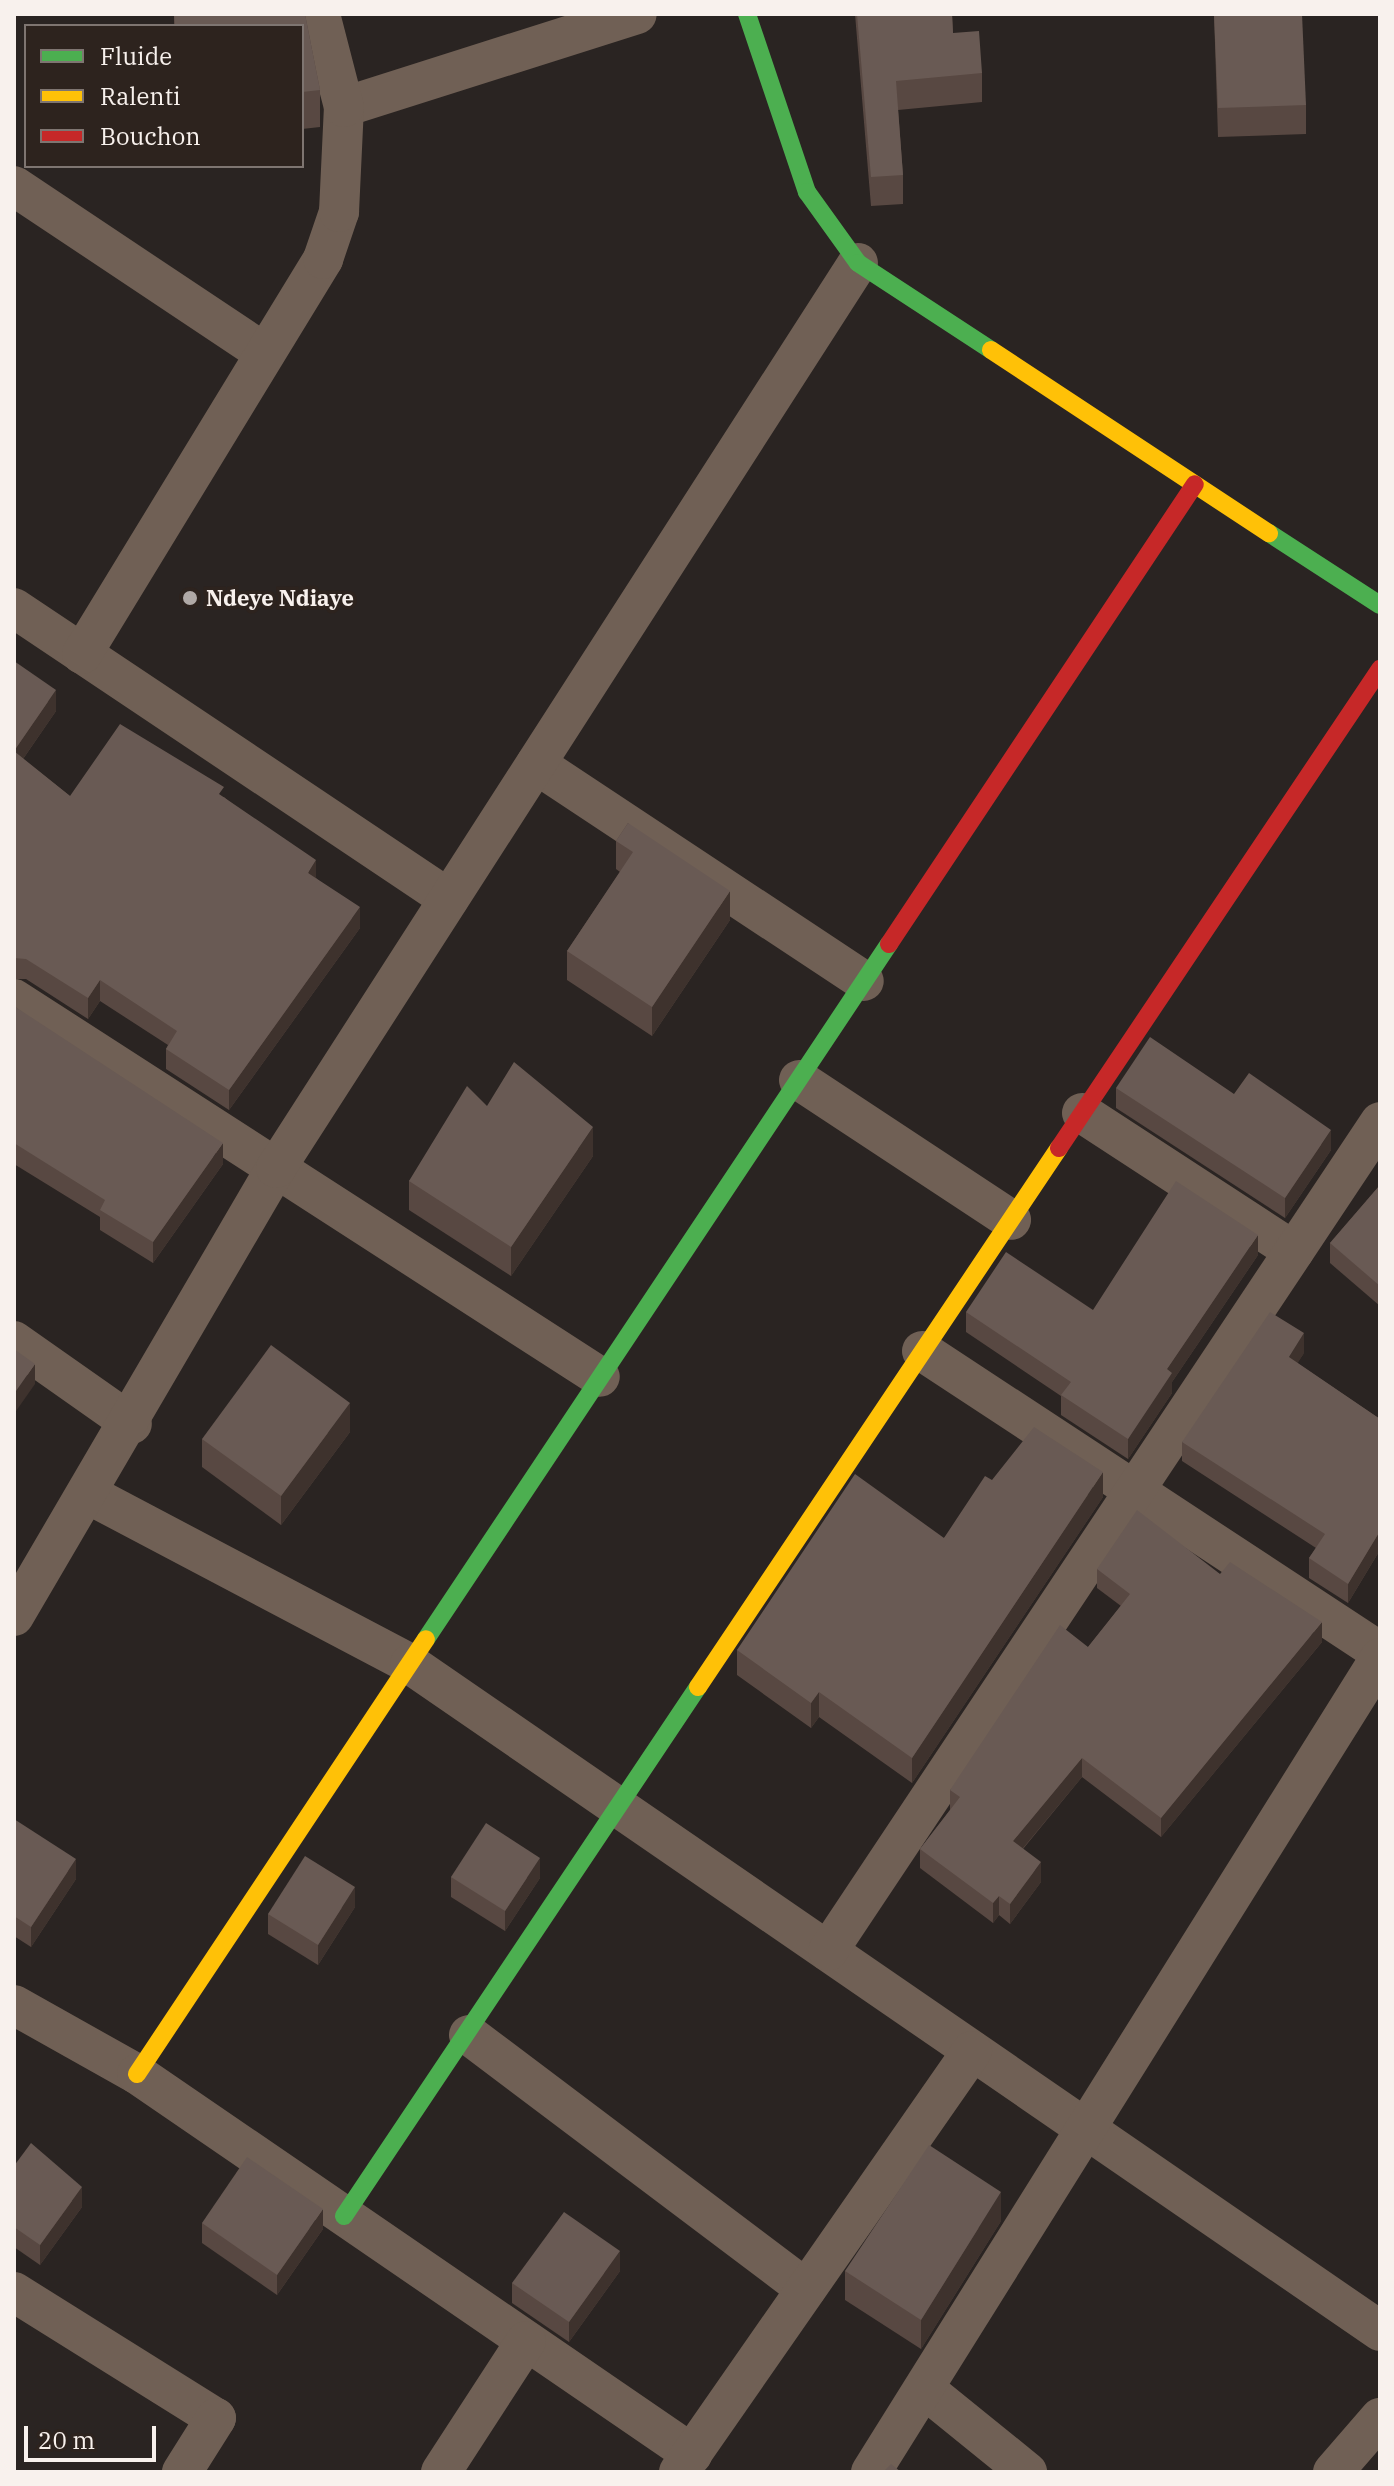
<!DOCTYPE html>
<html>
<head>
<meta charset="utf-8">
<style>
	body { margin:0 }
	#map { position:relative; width:1394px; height:2486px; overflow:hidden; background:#2a2422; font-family:"IBM Plex Serif",serif }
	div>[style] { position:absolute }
	.street>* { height:40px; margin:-20px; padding:0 20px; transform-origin:20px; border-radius:20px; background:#706055 }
	.fast>* { height:18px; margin:-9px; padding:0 9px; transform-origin:9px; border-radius:9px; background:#4caf50 }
	.slow>* { height:18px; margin:-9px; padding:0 9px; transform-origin:9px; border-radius:9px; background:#ffc107 }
	.jam>* { height:18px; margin:-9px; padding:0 9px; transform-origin:9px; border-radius:9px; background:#c62828 }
	.wall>* { inset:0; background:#584842 }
	.shaded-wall>* { inset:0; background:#3e322d }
	.building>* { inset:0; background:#695a54 }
	.dots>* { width:22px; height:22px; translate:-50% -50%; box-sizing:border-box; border:4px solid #2d231e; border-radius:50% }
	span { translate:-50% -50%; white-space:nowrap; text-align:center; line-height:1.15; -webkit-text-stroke:7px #2d231e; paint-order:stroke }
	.poi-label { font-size:22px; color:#f8f1ed; font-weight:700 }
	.left { translate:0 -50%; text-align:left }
	.frame { position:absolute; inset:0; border:16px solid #f8f1ed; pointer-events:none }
	.legend { position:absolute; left:24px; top:24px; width:280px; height:144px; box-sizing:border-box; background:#2d231e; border:2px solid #7e7571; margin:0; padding:10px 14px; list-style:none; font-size:24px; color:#f8f1ed }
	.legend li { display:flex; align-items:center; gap:16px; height:40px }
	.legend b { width:40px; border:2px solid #7e7571 }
	.scale { position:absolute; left:24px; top:2426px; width:132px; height:36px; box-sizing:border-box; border:4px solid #f8f1ed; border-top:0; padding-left:10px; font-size:24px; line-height:28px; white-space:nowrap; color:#f8f1ed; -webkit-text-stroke:6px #2d231e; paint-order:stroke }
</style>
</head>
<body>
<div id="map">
	<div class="street">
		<i style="left:344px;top:107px;width:307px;rotate:-17.6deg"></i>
		<i style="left:14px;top:186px;width:299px;rotate:33.7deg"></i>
		<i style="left:14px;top:608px;width:523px;rotate:33.78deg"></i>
		<i style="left:82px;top:654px;width:463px;rotate:-58.6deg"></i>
		<i style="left:323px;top:259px;width:50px;rotate:-71.2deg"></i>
		<i style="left:339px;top:212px;width:105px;rotate:-87.3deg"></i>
		<i style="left:344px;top:107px;width:96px;rotate:-104.5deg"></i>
		<i style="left:536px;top:764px;width:393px;rotate:33.5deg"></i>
		<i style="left:14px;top:999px;width:697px;rotate:32.82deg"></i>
		<i style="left:799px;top:1080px;width:254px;rotate:33.4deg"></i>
		<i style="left:1082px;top:1113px;width:253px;rotate:33.1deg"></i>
		<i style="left:14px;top:1341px;width:144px;rotate:35.1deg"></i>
		<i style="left:922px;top:1351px;width:548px;rotate:33.31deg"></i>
		<i style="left:88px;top:1494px;width:364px;rotate:27.8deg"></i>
		<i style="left:410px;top:1664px;width:1177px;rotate:34.51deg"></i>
		<i style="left:14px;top:1616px;width:519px;rotate:-59.68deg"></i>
		<i style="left:276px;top:1168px;width:1076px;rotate:-57.26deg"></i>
		<i style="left:828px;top:1951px;width:996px;rotate:-56.34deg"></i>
		<i style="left:14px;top:2005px;width:141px;rotate:29.3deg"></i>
		<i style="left:137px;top:2074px;width:673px;rotate:34.4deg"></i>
		<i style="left:469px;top:2035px;width:422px;rotate:37deg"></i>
		<i style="left:14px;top:2292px;width:238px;rotate:32deg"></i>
		<i style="left:216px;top:2418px;width:64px;rotate:122.2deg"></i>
		<i style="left:927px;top:2391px;width:129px;rotate:39deg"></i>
		<i style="left:441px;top:2472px;width:156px;rotate:-57deg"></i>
		<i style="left:679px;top:2472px;width:513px;rotate:-55.16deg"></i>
		<i style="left:871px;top:2472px;width:960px;rotate:-57.98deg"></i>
		<i style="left:1333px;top:2472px;width:72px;rotate:-49deg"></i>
	</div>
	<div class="fast">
		<i style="left:747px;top:14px;width:188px;rotate:71.4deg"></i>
		<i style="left:807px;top:192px;width:87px;rotate:54.3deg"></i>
		<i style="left:858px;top:263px;width:159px;rotate:33.2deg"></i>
		<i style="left:1269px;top:533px;width:132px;rotate:33deg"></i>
		<i style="left:426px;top:1639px;width:835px;rotate:-56.33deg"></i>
		<i style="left:344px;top:2216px;width:637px;rotate:-56.21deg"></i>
	</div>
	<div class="slow">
		<i style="left:991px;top:350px;width:333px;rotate:33.4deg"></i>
		<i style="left:698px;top:1687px;width:649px;rotate:-56.19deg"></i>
		<i style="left:137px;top:2074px;width:522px;rotate:-56.4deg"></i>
	</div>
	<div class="jam">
		<i style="left:889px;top:944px;width:552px;rotate:-56.37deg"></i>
		<i style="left:1059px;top:1148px;width:577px;rotate:-56.17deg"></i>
	</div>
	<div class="wall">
		<i style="clip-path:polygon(174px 14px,305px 14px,320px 90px,320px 127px,302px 129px,302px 26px,174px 26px)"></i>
		<i style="clip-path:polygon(855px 14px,952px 14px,953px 33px,982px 73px,982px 102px,898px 110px,903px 175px,903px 204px,871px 206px)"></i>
		<i style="clip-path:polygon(1214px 14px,1306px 105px,1306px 134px,1218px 137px)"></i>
		<i style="clip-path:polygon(14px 661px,56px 711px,23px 759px,70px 796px,224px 797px,316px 878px,360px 928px,229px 1110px,166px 1069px,166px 1049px,168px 1045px,100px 1001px,88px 1019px,26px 979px,14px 979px)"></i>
		<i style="clip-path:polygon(628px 823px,730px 920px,652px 1036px,567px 980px,567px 951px,620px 872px,616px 869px,616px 841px)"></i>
		<i style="clip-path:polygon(14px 1006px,223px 1164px,153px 1263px,100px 1230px,100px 1217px,14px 1164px)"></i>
		<i style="clip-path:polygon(1116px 1088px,1234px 1094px,1331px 1150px,1285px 1218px,1116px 1108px)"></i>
		<i style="clip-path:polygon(487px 1106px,593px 1156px,511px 1276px,409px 1210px,409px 1181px)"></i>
		<i style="clip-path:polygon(1380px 1185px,1380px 1306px,1330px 1263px,1330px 1243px)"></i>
		<i style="clip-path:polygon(1258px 1255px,1172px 1382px,1172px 1393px,1128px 1459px,1061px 1415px,1061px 1396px,966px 1332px,966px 1312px,1093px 1310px)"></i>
		<i style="clip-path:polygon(1304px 1353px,1297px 1363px,1380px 1419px,1380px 1550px,1348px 1603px,1309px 1578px,1309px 1558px,1316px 1548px,1182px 1461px,1182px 1442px)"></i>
		<i style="clip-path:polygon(350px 1432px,281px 1525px,202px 1467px,202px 1439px)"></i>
		<i style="clip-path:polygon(992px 1480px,1103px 1497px,912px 1783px,819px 1717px,811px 1728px,737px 1675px,737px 1650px,944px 1538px)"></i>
		<i style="clip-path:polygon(1097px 1569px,1220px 1574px,1322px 1642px,1161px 1837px,1082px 1777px,1023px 1849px,1041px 1882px,1010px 1924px,999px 1915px,993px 1923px,920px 1868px,920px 1849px,950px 1810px,950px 1790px,1088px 1647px,1121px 1606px,1097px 1588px)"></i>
		<i style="clip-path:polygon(14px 1819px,76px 1879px,31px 1947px,14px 1936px)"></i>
		<i style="clip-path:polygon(451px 1877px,540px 1878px,505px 1931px,451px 1897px)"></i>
		<i style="clip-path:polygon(355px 1907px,318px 1965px,268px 1934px,268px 1914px)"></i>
		<i style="clip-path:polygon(14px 2166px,82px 2207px,40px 2265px,14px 2247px)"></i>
		<i style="clip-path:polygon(1001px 2221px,921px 2349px,845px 2300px,845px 2271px)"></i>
		<i style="clip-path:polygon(202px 2223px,323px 2229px,277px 2295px,202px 2243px)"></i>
		<i style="clip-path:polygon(620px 2271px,569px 2342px,512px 2303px,512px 2283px)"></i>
	</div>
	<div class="shaded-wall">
		<i style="clip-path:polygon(56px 690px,56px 711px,14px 772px,14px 751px)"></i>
		<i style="clip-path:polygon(316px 860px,316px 881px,308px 873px)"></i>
		<i style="clip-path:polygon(730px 891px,730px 920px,652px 1036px,652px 1007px)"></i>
		<i style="clip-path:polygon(360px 907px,360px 928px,229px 1110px,229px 1090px)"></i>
		<i style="clip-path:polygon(100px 980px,100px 1001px,88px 1019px,88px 998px)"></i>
		<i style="clip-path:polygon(593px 1127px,593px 1156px,511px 1276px,511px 1247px)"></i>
		<i style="clip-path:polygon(1331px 1130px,1331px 1150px,1285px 1218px,1285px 1198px)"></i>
		<i style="clip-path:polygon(223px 1143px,223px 1164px,153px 1263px,153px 1242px)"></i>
		<i style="clip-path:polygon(1258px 1235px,1258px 1255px,1172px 1382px,1172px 1393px,1128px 1459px,1128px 1439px,1167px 1369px)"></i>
		<i style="clip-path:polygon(1304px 1333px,1304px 1353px,1289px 1377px,1289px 1357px)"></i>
		<i style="clip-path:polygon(35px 1364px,35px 1384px,14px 1414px,14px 1394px)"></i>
		<i style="clip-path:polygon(350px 1403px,350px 1432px,281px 1525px,281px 1496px)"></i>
		<i style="clip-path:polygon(1103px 1472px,1103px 1497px,912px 1783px,912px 1758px)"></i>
		<i style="clip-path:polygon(1380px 1531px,1380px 1550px,1348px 1603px,1348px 1584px)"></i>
		<i style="clip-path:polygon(1322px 1622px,1322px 1642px,1161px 1837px,1161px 1818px)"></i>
		<i style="clip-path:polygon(819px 1692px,819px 1717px,811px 1728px,811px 1703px)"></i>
		<i style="clip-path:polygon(1082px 1758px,1082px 1777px,1013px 1860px,1013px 1841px)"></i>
		<i style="clip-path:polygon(540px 1858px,540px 1878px,505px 1931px,505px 1911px)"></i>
		<i style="clip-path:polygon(76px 1859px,76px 1879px,31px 1947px,31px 1927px)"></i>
		<i style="clip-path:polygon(1041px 1862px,1041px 1882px,1010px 1924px,1010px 1904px)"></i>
		<i style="clip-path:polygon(355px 1887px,355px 1907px,318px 1965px,318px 1945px)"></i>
		<i style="clip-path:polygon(999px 1896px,999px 1915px,993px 1923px,993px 1903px)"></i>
		<i style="clip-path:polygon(82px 2187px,82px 2207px,40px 2265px,40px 2245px)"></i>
		<i style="clip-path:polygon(1001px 2192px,1001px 2221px,921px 2349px,921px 2320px)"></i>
		<i style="clip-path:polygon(323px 2209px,323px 2229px,277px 2295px,277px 2275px)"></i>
		<i style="clip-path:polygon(620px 2251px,620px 2271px,569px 2342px,569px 2322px)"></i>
	</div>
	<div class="building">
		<i style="clip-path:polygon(174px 14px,305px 14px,320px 90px,302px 92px,302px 26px,175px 26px)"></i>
		<i style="clip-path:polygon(857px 14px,952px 14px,953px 33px,979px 31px,982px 73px,896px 81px,903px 175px,871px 177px)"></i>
		<i style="clip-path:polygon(1214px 14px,1302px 14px,1306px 105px,1218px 108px)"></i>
		<i style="clip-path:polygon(14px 661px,56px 690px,14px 751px)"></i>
		<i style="clip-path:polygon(120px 724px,224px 787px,219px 794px,316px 860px,308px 873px,360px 907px,229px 1090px,166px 1049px,177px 1031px,100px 980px,88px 998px,26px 959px,14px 958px,14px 751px,70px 796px)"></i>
		<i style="clip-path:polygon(628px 823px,730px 891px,652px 1007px,567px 951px,633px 852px,616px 841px)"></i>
		<i style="clip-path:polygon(14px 1006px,223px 1143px,153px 1242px,100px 1210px,105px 1200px,14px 1143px)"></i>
		<i style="clip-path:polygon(1150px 1037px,1234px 1094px,1249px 1073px,1331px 1130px,1285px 1198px,1116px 1088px)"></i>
		<i style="clip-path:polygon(514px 1062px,593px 1127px,511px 1247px,409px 1181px,467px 1086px,487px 1106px)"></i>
		<i style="clip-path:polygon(1176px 1181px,1258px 1235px,1167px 1369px,1172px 1373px,1128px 1439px,1061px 1395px,1071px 1382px,966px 1312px,1006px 1252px,1093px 1310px)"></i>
		<i style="clip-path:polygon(1380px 1185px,1380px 1286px,1330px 1243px)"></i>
		<i style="clip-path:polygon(1270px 1312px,1304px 1333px,1289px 1357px,1380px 1419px,1380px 1531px,1348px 1584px,1309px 1558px,1325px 1534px,1182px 1442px)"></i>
		<i style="clip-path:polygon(271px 1345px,350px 1403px,281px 1496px,202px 1439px)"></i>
		<i style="clip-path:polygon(14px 1349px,35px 1364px,14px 1394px)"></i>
		<i style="clip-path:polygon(1034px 1427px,1103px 1472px,912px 1758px,819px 1692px,811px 1703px,737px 1650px,855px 1474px,944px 1538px,985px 1476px,992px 1480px)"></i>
		<i style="clip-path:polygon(1137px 1510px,1220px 1574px,1230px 1562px,1322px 1622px,1161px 1818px,1082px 1758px,1013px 1841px,1041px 1862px,1010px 1904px,999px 1896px,993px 1903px,920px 1849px,960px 1797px,950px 1790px,1060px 1625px,1088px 1647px,1130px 1594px,1097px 1569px)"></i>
		<i style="clip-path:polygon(14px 1819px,76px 1859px,31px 1927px,14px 1916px)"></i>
		<i style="clip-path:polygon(486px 1823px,540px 1858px,505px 1911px,451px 1877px)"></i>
		<i style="clip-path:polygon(305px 1856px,355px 1887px,318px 1945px,268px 1914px)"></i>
		<i style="clip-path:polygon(31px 2143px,82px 2187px,40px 2245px,14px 2227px,14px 2166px)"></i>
		<i style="clip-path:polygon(929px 2145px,1001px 2192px,921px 2320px,845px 2271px)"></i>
		<i style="clip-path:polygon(247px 2157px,323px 2209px,277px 2275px,202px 2223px)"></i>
		<i style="clip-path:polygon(564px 2212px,620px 2251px,569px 2322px,512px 2283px)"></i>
		<i style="clip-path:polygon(891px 2464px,901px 2472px,883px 2472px)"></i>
	</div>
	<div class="dots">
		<i style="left:190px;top:598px;background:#b0a9a6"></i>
	</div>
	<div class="poi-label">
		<span class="left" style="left:206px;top:598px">Ndeye Ndiaye</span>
	</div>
	<div class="frame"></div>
	<ul class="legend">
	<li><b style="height:10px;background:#4caf50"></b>Fluide</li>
	<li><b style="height:10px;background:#ffc107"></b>Ralenti</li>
	<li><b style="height:10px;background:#c62828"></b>Bouchon</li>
	</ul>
	<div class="scale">20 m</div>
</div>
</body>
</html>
